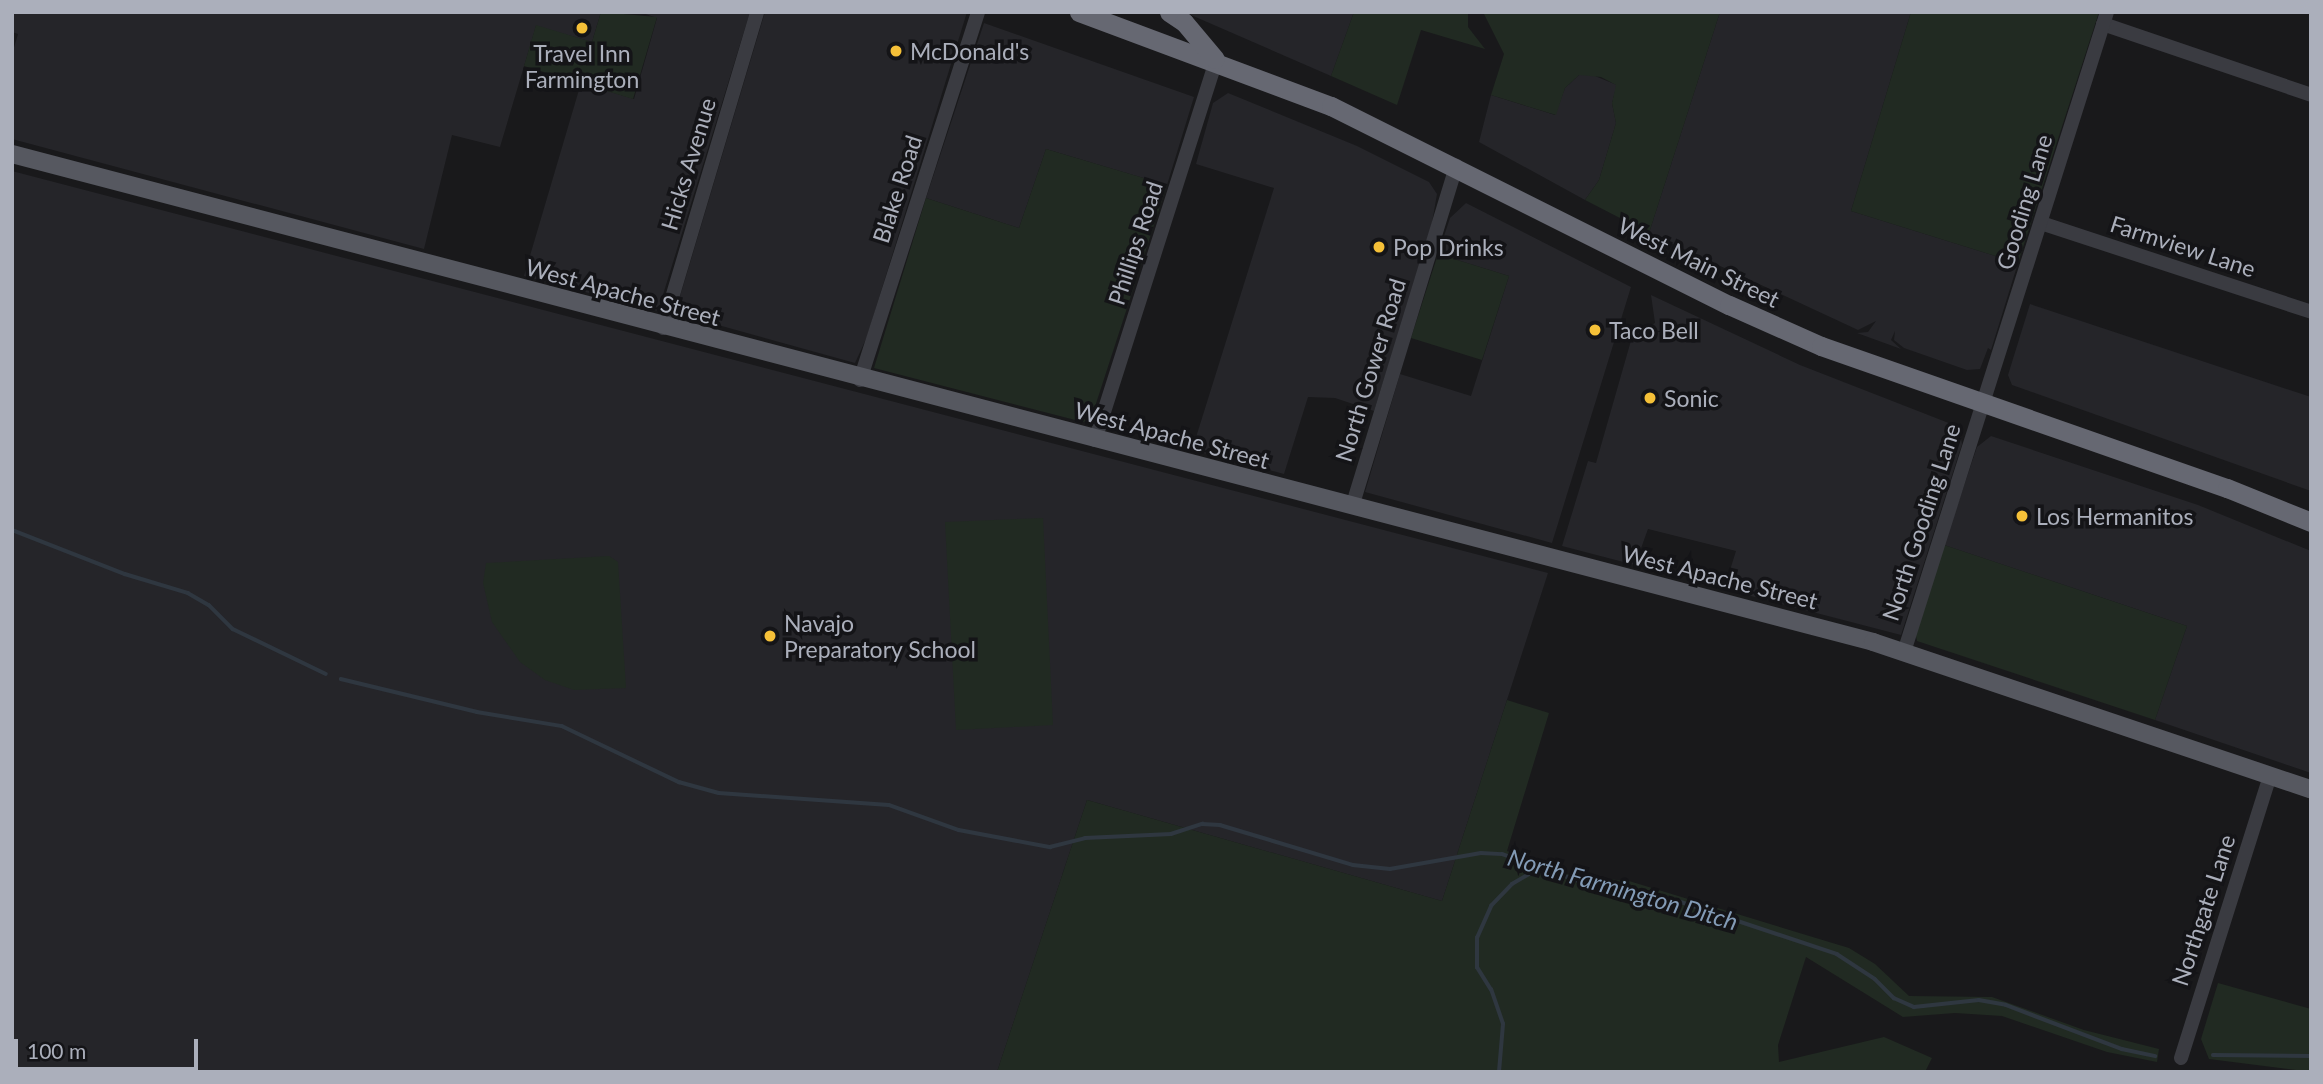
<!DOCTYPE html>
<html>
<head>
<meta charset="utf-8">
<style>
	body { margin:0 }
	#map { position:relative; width:2323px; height:1084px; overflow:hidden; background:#19191b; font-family:Lato,sans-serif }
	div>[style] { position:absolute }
	.built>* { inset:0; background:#252529 }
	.green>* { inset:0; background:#212a22 }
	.stream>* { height:3.5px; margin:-1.75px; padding:0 1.75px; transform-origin:1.75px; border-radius:1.75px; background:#2f3740 }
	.minor>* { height:14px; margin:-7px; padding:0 7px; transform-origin:7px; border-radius:7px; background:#3a3b41 }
	.major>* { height:18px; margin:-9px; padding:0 9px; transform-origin:9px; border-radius:9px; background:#565860 }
	.highway>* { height:19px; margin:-9.5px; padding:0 9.5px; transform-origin:9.5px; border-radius:9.5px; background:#666872 }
	.dots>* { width:19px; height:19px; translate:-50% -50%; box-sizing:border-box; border:4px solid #141417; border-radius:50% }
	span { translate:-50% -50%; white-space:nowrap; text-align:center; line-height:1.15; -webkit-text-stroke:7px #141417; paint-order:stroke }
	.poi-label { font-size:23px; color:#abafbb }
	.left { translate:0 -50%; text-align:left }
	.street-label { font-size:23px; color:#abafbb }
	.water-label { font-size:24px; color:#839bb6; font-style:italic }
	.frame { position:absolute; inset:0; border:14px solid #abafbb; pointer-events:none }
	.scale { position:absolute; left:14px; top:1039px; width:184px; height:32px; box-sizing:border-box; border:4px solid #abafbb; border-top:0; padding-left:9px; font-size:21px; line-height:24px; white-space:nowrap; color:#abafbb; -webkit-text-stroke:5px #141417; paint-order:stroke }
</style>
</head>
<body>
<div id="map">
	<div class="built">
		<i style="clip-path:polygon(12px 12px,601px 12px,592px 42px,536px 26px,500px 147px,452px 135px,424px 249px,12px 139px,12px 54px,18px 34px,12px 32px)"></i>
		<i style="clip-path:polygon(640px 12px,750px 12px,658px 311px,524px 276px,581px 83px,634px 99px,657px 18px)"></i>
		<i style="clip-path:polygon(765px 12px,967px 12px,867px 337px,855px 363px,675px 313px)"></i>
		<i style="clip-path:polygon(1184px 12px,1354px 12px,1331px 76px)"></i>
		<i style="clip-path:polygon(1720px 12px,1911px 12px,1851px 211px,2018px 263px,1991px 350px,1988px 348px,1980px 369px,1967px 370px,1904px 348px,1894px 340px,1895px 331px,1891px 340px,1901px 349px,1857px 333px,1868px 332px,1876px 321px,1858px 330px,1649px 233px)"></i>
		<i style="clip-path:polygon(984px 23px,1194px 97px,1167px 185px,1046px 149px,1019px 228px,926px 198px)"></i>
		<i style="clip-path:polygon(1590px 74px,1617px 85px,1612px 103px,1616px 123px,1599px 180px,1585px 200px,1479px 142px,1491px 95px,1555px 115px,1565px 88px,1579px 75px)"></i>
		<i style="clip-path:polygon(1228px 93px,1357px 146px,1429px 182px,1437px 194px,1430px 234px,1374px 411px,1335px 398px,1308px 397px,1284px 474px,1192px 450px,1274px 188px,1196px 164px,1213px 103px)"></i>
		<i style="clip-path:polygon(12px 171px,1548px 573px,1442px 901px,1087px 800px,997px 1072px,12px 1072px)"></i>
		<i style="clip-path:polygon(1466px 203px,1631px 287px,1552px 543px,1365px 492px,1400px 374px,1471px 396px,1509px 276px,1438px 254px,1450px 218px)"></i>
		<i style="clip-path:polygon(1651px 295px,1800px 365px,1959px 427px,1962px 444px,1901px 635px,1724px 589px,1736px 551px,1648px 529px,1635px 565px,1562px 546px,1588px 461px,1596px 463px,1632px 337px,1655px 323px)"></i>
		<i style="clip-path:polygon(2030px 304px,2311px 397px,2311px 491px,2012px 385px,2008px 375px)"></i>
		<i style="clip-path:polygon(1991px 436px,2198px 505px,2311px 551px,2311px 773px,2155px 720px,2187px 626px,1944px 545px,1977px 447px)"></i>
	</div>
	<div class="green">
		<i style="clip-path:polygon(601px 12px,657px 17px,633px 99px,524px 66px,536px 25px,592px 42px)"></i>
		<i style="clip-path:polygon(1354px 12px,1468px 12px,1468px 27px,1485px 49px,1421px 30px,1397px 105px,1331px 76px)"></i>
		<i style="clip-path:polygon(1483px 12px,1720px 12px,1649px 233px,1585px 200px,1599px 180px,1616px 123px,1612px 103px,1616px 85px,1601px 77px,1579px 75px,1565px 88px,1556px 115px,1491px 95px,1504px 54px)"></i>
		<i style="clip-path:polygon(1911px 12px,2099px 12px,2018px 263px,1851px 211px)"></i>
		<i style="clip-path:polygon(1046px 149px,1167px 185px,1091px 419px,1083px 422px,874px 368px,926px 198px,1019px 228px)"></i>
		<i style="clip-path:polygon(1438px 254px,1509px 276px,1482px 360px,1411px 338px)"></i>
		<i style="clip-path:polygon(1043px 518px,1053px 725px,956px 730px,945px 522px)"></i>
		<i style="clip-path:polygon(1944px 545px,2187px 626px,2155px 720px,1917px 641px,1915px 631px)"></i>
		<i style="clip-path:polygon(609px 556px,618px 562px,626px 688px,574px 690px,545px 680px,520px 662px,492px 622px,483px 583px,486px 563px)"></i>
		<i style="clip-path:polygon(1507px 700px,1549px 713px,1507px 851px,1573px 876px,1629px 881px,1849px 948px,1875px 964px,1909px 996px,1992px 997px,2084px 1030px,2159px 1049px,2157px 1062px,2107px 1052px,2002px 1016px,1955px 1013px,1903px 1017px,1806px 957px,1778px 1045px,1779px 1062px,1884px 1037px,1932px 1058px,1925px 1072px,997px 1072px,1087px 800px,1442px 901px)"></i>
		<i style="clip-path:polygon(2218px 983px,2311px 1009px,2311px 1072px,2209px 1059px,2201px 1039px)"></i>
	</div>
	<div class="stream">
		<i style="left:12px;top:530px;width:121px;rotate:21.3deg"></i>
		<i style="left:125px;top:574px;width:66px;rotate:16.8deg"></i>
		<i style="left:188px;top:593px;width:24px;rotate:30deg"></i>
		<i style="left:209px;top:605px;width:34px;rotate:45deg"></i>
		<i style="left:233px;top:629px;width:103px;rotate:25.8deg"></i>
		<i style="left:341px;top:679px;width:140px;rotate:13.6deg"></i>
		<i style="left:477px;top:712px;width:86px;rotate:9.4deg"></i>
		<i style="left:562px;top:726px;width:130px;rotate:25.6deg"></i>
		<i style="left:679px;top:782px;width:41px;rotate:15.4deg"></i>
		<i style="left:719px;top:793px;width:170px;rotate:4deg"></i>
		<i style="left:889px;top:805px;width:74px;rotate:19.7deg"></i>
		<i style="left:959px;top:830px;width:93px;rotate:10.6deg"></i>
		<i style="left:1050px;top:847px;width:36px;rotate:-14deg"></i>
		<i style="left:1085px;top:838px;width:86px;rotate:-2.7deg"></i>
		<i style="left:1171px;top:834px;width:33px;rotate:-18deg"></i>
		<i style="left:1202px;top:824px;width:18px;rotate:3deg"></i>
		<i style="left:1220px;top:825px;width:139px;rotate:16.7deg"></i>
		<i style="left:1353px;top:865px;width:37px;rotate:6deg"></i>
		<i style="left:1390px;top:869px;width:92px;rotate:-10deg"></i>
		<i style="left:1481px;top:853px;width:21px;rotate:3deg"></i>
		<i style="left:1502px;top:854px;width:85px;rotate:19.3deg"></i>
		<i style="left:1582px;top:882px;width:92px;rotate:10.7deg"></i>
		<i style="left:1672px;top:899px;width:174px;rotate:18.4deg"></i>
		<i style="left:1837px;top:954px;width:45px;rotate:33.3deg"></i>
		<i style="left:1875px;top:979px;width:27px;rotate:45deg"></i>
		<i style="left:1894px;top:998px;width:22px;rotate:24deg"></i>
		<i style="left:1914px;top:1007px;width:65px;rotate:-6.1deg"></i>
		<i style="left:1979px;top:1000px;width:27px;rotate:10deg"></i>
		<i style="left:2006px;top:1005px;width:124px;rotate:20.8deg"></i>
		<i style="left:2122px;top:1049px;width:34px;rotate:12deg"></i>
		<i style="left:2213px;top:1055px;width:98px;rotate:0.6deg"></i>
		<i style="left:1499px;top:1072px;width:48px;rotate:-85.2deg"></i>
		<i style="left:1503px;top:1024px;width:36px;rotate:-109deg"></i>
		<i style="left:1491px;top:990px;width:26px;rotate:-122deg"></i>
		<i style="left:1477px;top:968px;width:30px;rotate:-90deg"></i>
		<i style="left:1477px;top:938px;width:35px;rotate:-66deg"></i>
		<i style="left:1491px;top:906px;width:30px;rotate:-46deg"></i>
		<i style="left:1512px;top:884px;width:32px;rotate:-30deg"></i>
	</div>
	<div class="minor">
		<i style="left:2103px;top:24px;width:220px;rotate:18.8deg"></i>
		<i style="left:2041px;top:223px;width:284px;rotate:18.2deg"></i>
		<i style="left:663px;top:328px;width:330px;rotate:-73.4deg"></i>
		<i style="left:860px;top:380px;width:386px;rotate:-72.2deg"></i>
		<i style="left:1095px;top:440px;width:399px;rotate:-72.3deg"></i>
		<i style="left:1352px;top:507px;width:357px;rotate:-73deg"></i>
		<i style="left:1904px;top:652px;width:671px;rotate:-72.4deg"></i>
		<i style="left:2181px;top:1058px;width:297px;rotate:-72.5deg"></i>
	</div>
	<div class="major">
		<i style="left:12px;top:154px;width:1924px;rotate:14.69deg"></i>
		<i style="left:1873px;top:642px;width:462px;rotate:18.6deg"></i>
	</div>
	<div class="highway">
		<i style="left:1079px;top:12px;width:269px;rotate:20.5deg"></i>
		<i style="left:1331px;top:106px;width:445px;rotate:26.6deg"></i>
		<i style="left:1729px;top:305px;width:101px;rotate:24deg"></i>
		<i style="left:1821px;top:346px;width:430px;rotate:19.3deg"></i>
		<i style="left:2227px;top:488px;width:91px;rotate:22deg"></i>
		<i style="left:1169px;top:12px;width:18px;rotate:34deg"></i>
		<i style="left:1184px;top:22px;width:48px;rotate:50deg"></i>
	</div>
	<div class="dots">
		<i style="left:582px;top:28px;background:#f5c038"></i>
		<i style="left:896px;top:51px;background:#f5c038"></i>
		<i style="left:1379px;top:247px;background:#f5c038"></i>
		<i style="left:1595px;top:330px;background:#f5c038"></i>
		<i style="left:1650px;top:398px;background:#f5c038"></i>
		<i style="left:2022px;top:516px;background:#f5c038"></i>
		<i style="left:770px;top:636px;background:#f5c038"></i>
	</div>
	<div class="poi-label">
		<span class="left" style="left:910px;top:51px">McDonald's</span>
		<span style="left:582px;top:66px">Travel Inn<br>Farmington</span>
		<span class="left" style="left:1393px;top:247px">Pop Drinks</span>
		<span class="left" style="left:1609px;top:330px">Taco Bell</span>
		<span class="left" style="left:1664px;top:398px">Sonic</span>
		<span class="left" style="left:2036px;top:516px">Los Hermanitos</span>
		<span class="left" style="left:784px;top:636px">Navajo<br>Preparatory School</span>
	</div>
	<div class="street-label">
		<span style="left:688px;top:164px;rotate:-73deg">Hicks Avenue</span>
		<span style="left:897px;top:189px;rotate:-72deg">Blake Road</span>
		<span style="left:2024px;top:202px;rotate:-73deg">Gooding Lane</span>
		<span style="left:1135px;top:243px;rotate:-72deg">Phillips Road</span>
		<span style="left:2183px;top:246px;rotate:18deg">Farmview Lane</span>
		<span style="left:1699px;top:262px;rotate:26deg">West Main Street</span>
		<span style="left:623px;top:292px;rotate:15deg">West Apache Street</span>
		<span style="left:1370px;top:370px;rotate:-73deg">North Gower Road</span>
		<span style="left:1172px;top:435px;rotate:15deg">West Apache Street</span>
		<span style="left:1921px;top:522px;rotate:-72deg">North Gooding Lane</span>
		<span style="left:1720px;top:577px;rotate:14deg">West Apache Street</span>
		<span style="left:2203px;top:910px;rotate:-72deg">Northgate Lane</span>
	</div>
	<div class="water-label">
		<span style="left:1623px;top:889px;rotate:16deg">North Farmington Ditch</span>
	</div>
	<div class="frame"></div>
	<div class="scale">100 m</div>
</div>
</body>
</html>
